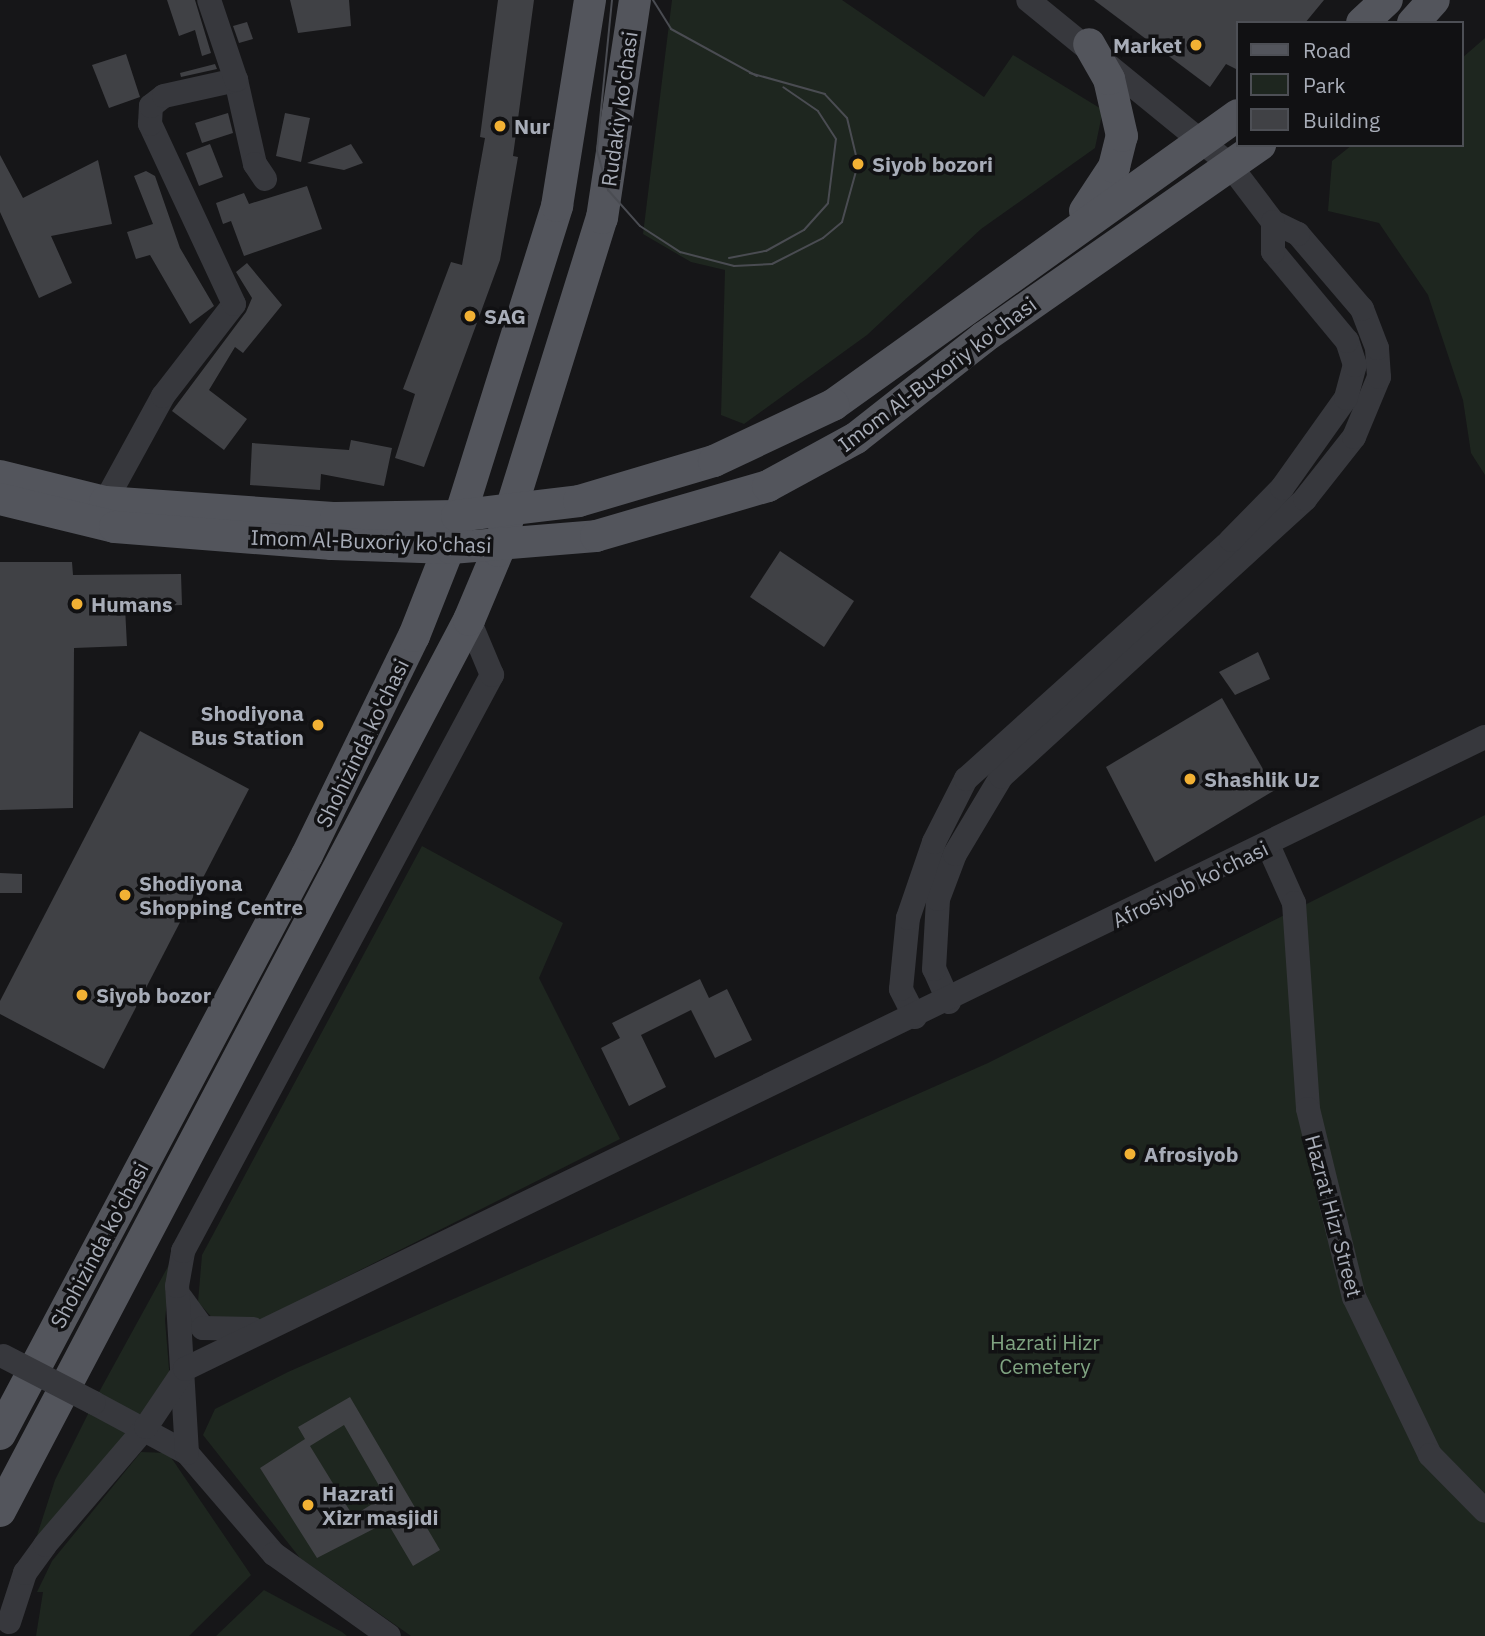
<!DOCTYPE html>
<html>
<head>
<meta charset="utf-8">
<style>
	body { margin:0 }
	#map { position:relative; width:1485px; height:1636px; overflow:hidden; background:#161618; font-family:"IBM Plex Sans",sans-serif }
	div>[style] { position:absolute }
	.green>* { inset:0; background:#1e261f }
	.building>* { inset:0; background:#404145 }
	.minor>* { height:24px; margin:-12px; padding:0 12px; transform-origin:12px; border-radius:12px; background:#37383d }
	.major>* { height:32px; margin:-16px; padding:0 16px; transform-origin:16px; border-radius:16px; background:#53555c }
	.tram>* { height:2px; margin:-1px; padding:0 1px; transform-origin:1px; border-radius:1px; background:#4a4c52 }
	.minor-bridge>* { height:24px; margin:-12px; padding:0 12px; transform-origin:12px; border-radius:12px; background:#37383d }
	.major-bridge>* { height:32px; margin:-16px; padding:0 16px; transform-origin:16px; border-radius:16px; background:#53555c }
	.dots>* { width:19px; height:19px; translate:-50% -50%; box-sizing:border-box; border:4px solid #111113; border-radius:50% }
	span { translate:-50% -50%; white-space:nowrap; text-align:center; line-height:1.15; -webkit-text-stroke:7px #111113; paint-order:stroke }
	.poi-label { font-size:21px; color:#a8adb8; font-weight:700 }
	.right { translate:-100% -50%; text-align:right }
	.left { translate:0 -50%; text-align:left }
	.street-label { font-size:21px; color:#a8adb8 }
	.park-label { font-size:21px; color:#7fa381 }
	.legend { position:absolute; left:1236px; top:21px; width:228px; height:126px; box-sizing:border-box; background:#111113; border:2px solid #4d4f55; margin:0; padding:9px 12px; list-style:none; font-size:21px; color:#a8adb8 }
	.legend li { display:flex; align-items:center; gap:14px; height:35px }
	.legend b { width:35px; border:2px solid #4d4f55 }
</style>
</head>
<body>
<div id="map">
	<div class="green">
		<i style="clip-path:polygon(672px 0,842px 0,984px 97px,1013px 55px,1103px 110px,1095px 148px,981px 229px,867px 335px,744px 424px,721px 415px,725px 270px,691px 262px,643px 234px)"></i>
		<i style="clip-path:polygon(1485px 38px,1485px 475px,1471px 453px,1463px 400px,1428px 295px,1379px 223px,1328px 211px,1332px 161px,1352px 145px,1462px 145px,1462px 58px)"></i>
		<i style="clip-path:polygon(1485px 815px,1485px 1636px,411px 1636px,300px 1558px,203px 1435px,215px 1409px,288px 1372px,988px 1063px)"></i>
		<i style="clip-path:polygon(422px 846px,563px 923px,539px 978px,620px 1139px,261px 1320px,216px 1322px,198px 1302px,202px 1255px)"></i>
		<i style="clip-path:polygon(171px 1261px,165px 1320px,170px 1381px,143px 1420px,98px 1394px)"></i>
		<i style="clip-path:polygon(89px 1412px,129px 1433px,31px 1554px,55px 1480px)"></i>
		<i style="clip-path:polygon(141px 1452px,168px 1453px,251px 1575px,189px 1636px,36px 1636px,43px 1592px,37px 1592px,52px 1561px)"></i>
		<i style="clip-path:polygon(264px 1590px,342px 1632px,347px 1636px,216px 1636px)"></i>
	</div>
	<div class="building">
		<i style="clip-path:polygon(167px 0,195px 0,211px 53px,202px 56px,195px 30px,179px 36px)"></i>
		<i style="clip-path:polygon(290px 0,349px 0,351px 26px,298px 33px)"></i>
		<i style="clip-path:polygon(498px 0,534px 0,513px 156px,518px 157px,500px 260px,424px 467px,395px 458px,415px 394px,403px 389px,451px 262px,462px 265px,485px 138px,480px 137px)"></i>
		<i style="clip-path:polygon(1094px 0,1324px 0,1305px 23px,1238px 23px,1238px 70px,1226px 64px,1210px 87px)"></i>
		<i style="clip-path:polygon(247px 22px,253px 39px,239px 43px,233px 26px)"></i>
		<i style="clip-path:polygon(126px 54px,140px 97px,109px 108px,92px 65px)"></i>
		<i style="clip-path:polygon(215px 64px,217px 69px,181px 77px,180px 73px)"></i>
		<i style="clip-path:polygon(228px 113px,233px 133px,202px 143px,195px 123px)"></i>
		<i style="clip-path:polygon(285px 113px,310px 118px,301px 162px,276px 156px)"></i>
		<i style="clip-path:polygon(210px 144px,223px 177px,199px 186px,186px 153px)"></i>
		<i style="clip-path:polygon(351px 144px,363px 163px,344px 170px,307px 163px)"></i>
		<i style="clip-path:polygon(0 155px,23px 198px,98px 160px,112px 224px,51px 236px,72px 283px,39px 298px,0 212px)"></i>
		<i style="clip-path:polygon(146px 171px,155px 176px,180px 248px,214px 306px,190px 324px,150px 255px,136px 259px,127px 232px,153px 224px,134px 176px)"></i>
		<i style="clip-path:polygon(307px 186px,322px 229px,244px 256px,231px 221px,223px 224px,216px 203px,244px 193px,249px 204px)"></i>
		<i style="clip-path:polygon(247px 263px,282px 305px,243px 353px,235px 347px,209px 390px,247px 419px,224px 450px,172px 411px,246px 312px,252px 298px,236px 272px)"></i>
		<i style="clip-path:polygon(351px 440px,392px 448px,384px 486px,321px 474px,320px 490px,250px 485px,252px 443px,349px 450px)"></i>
		<i style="clip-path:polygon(780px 551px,854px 601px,824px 647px,750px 597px)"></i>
		<i style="clip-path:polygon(0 562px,72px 562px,73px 575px,181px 574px,182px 605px,125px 607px,127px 646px,74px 648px,73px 808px,0 810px)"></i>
		<i style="clip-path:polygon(1258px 652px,1270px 679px,1235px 695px,1219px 672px)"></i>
		<i style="clip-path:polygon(1222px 698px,1275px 790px,1155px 862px,1106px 767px)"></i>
		<i style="clip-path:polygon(140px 731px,249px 789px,104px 1069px,0 1014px,0 1001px)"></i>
		<i style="clip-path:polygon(0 873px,22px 874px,22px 893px,0 893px)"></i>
		<i style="clip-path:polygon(700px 979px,709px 998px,727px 989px,752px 1040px,715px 1058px,691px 1010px,641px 1035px,666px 1087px,629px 1106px,601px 1048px,620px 1038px,612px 1023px)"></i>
		<i style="clip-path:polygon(evenodd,350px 1397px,440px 1550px,413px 1566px,387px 1522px,317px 1558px,260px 1468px,305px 1439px,298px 1427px,350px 1397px,344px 1425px,385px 1496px,353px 1516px,310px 1446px,344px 1425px)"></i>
	</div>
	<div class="minor">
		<i style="left:236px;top:80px;width:86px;rotate:77.3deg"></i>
		<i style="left:255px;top:164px;width:18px;rotate:56deg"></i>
		<i style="left:105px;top:502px;width:121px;rotate:-61.3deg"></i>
		<i style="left:163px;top:396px;width:116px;rotate:-52.3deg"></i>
		<i style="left:234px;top:304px;width:199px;rotate:-115deg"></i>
		<i style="left:150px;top:124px;width:18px;rotate:-87deg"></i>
		<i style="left:151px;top:106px;width:16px;rotate:-38deg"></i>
		<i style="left:164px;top:96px;width:74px;rotate:-12.5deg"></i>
		<i style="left:236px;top:80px;width:84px;rotate:-108.6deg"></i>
		<i style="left:1268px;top:845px;width:64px;rotate:65.9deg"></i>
		<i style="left:1294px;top:903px;width:206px;rotate:86.1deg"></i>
		<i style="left:1308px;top:1109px;width:194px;rotate:76.3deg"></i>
		<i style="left:1354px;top:1297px;width:175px;rotate:64.3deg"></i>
		<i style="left:1430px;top:1455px;width:78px;rotate:45.5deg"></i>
		<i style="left:949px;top:1002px;width:36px;rotate:-114deg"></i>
		<i style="left:934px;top:969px;width:70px;rotate:-86.7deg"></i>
		<i style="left:938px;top:899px;width:48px;rotate:-69.3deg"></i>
		<i style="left:955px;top:854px;width:90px;rotate:-59.1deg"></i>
		<i style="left:1001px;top:777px;width:412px;rotate:-42.4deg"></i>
		<i style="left:1305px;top:499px;width:79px;rotate:-51.7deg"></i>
		<i style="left:1354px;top:437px;width:65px;rotate:-67.4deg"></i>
		<i style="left:1379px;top:377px;width:29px;rotate:-94deg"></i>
		<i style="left:1377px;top:348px;width:42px;rotate:-111deg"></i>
		<i style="left:1362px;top:309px;width:99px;rotate:-130.5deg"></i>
		<i style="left:1298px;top:234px;width:28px;rotate:-154deg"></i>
		<i style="left:1273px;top:222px;width:73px;rotate:-127.2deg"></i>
		<i style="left:1229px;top:164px;width:259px;rotate:-140.8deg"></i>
		<i style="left:915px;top:1017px;width:31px;rotate:-117deg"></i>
		<i style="left:901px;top:989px;width:71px;rotate:-84.4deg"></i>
		<i style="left:908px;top:918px;width:80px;rotate:-71.1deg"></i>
		<i style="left:934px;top:842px;width:71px;rotate:-63.1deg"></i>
		<i style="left:966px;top:779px;width:357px;rotate:-42deg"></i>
		<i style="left:1231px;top:540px;width:73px;rotate:-45.6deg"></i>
		<i style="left:1282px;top:488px;width:110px;rotate:-54.6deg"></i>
		<i style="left:1346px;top:398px;width:34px;rotate:-75deg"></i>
		<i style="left:1355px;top:365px;width:25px;rotate:-108deg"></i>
		<i style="left:1347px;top:341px;width:116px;rotate:-129.7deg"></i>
		<i style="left:1273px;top:252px;width:30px;rotate:-90deg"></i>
		<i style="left:181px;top:1298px;width:37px;rotate:54deg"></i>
		<i style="left:203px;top:1328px;width:50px;rotate:1.1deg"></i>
		<i style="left:94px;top:1403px;width:106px;rotate:28.3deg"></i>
		<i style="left:187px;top:1453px;width:133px;rotate:49.3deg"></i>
		<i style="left:274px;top:1554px;width:141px;rotate:35.5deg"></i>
		<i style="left:187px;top:1453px;width:167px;rotate:-93.4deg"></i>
		<i style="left:177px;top:1286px;width:36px;rotate:-80deg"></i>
		<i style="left:183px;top:1251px;width:654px;rotate:-61.79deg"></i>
		<i style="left:492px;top:675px;width:60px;rotate:-112.7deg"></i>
		<i style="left:9px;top:1622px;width:52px;rotate:-71.9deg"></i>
		<i style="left:25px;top:1573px;width:34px;rotate:-54deg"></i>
		<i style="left:45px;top:1545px;width:155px;rotate:-49.4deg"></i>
		<i style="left:146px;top:1427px;width:70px;rotate:-56.1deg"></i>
		<i style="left:185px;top:1369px;width:1445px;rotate:-25.93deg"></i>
	</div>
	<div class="major">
		<i style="left:1362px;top:23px;width:34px;rotate:-43deg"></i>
		<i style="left:1413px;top:23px;width:31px;rotate:-48deg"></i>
		<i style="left:1085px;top:211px;width:53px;rotate:-56.6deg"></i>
		<i style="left:1114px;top:167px;width:32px;rotate:-76deg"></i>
		<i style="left:1122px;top:136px;width:58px;rotate:-102.8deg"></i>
		<i style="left:1109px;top:79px;width:40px;rotate:-119.7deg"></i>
		<i style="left:833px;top:405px;width:498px;rotate:-35.6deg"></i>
		<i style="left:856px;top:438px;width:162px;rotate:-38.2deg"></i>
		<i style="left:983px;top:338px;width:338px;rotate:-34.9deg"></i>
		<i style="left:0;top:476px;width:108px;rotate:13.9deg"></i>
		<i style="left:105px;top:502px;width:232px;rotate:4deg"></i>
		<i style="left:0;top:499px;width:118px;rotate:13.7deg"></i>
		<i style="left:115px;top:527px;width:218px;rotate:4.5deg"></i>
		<i style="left:0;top:1434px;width:655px;rotate:-62.07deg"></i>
		<i style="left:307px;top:855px;width:244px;rotate:-64deg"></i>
		<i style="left:414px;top:636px;width:112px;rotate:-68.5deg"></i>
		<i style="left:455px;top:532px;width:342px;rotate:-72.6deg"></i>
		<i style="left:557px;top:206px;width:209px;rotate:-80.9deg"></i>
		<i style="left:0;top:1511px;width:1007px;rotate:-62.24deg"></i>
		<i style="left:469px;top:620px;width:75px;rotate:-67.2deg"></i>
		<i style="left:498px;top:551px;width:349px;rotate:-72.7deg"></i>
		<i style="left:602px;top:218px;width:220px;rotate:-81.4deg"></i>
	</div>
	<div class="tram">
		<i style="left:612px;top:0;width:152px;rotate:95.7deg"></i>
		<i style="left:597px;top:151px;width:41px;rotate:74.2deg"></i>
		<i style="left:608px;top:190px;width:48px;rotate:48.4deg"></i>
		<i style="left:640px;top:226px;width:48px;rotate:33deg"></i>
		<i style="left:680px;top:252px;width:56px;rotate:14.5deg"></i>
		<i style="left:734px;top:266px;width:38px;rotate:-3deg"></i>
		<i style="left:772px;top:264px;width:57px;rotate:-27deg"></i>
		<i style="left:823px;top:238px;width:25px;rotate:-40deg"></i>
		<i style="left:842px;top:222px;width:60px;rotate:-74.6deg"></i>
		<i style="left:858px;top:164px;width:47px;rotate:-103.4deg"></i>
		<i style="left:847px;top:118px;width:33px;rotate:-133deg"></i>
		<i style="left:825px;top:94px;width:78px;rotate:-164.4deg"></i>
		<i style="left:653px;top:0;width:34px;rotate:58deg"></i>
		<i style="left:671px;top:29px;width:98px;rotate:28.7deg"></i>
		<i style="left:729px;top:258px;width:38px;rotate:-11deg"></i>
		<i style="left:766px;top:251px;width:43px;rotate:-28.9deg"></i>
		<i style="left:804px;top:230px;width:36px;rotate:-48deg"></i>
		<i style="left:828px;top:203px;width:64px;rotate:-82.9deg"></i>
		<i style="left:836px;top:139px;width:33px;rotate:-123deg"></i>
		<i style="left:818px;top:111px;width:42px;rotate:-145.6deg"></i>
	</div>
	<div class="minor-bridge">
		<i style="left:3px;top:1356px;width:102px;rotate:27.3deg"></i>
	</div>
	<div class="major-bridge">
		<i style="left:336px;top:518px;width:121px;rotate:-0.9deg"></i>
		<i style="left:457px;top:516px;width:123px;rotate:-7deg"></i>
		<i style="left:579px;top:501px;width:141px;rotate:-16.5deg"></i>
		<i style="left:714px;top:461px;width:132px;rotate:-25.2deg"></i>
		<i style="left:332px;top:544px;width:119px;rotate:1.9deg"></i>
		<i style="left:451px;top:548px;width:145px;rotate:-4.7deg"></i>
		<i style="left:596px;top:536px;width:179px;rotate:-16.2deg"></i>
		<i style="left:768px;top:486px;width:100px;rotate:-28.6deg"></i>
	</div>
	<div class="dots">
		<i style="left:1196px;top:45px;background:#f2b134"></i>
		<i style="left:500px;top:126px;background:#f2b134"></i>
		<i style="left:858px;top:164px;background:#f2b134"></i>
		<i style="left:470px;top:316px;background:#f2b134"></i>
		<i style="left:77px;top:604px;background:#f2b134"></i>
		<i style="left:318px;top:725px;background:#f2b134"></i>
		<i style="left:1190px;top:779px;background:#f2b134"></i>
		<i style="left:125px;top:895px;background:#f2b134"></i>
		<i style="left:82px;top:995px;background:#f2b134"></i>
		<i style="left:1130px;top:1154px;background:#f2b134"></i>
		<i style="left:308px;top:1505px;background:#f2b134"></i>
	</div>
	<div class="poi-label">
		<span class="right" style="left:1182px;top:45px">Market</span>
		<span class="left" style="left:514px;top:126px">Nur</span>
		<span class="left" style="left:872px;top:164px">Siyob bozori</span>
		<span class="left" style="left:484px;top:316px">SAG</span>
		<span class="left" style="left:91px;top:604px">Humans</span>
		<span class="right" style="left:304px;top:725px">Shodiyona<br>Bus Station</span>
		<span class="left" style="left:1204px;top:779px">Shashlik Uz</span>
		<span class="left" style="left:139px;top:895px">Shodiyona<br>Shopping Centre</span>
		<span class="left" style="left:96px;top:995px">Siyob bozor</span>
		<span class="left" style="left:1144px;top:1154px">Afrosiyob</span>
		<span class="left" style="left:322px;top:1505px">Hazrati<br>Xizr masjidi</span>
	</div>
	<div class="street-label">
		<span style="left:619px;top:109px;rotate:-82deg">Rudakiy ko'chasi</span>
		<span style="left:937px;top:374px;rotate:-37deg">Imom Al-Buxoriy ko'chasi</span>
		<span style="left:371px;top:541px;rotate:2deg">Imom Al-Buxoriy ko'chasi</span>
		<span style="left:362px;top:743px;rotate:-64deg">Shohizinda ko'chasi</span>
		<span style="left:1190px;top:884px;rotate:-26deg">Afrosiyob ko'chasi</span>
		<span style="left:1334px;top:1216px;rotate:75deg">Hazrat Hizr Street</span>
		<span style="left:99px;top:1245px;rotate:-62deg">Shohizinda ko'chasi</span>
	</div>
	<div class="park-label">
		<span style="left:1045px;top:1354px">Hazrati Hizr<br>Cemetery</span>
	</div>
	<ul class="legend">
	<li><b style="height:9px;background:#53555c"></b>Road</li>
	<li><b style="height:19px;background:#1e261f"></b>Park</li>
	<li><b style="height:19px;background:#404145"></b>Building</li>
	</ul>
</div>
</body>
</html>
